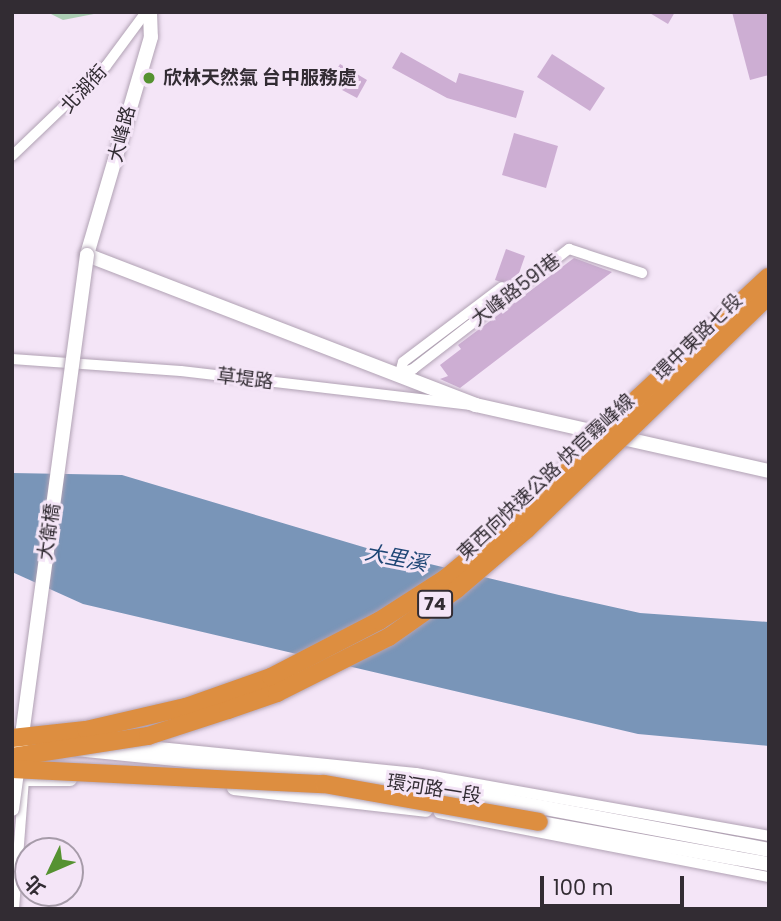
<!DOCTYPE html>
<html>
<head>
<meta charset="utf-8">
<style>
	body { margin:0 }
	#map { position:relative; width:781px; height:921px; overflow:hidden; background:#f4e5f7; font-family:Poppins,"Noto Sans TC",sans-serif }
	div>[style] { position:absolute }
	.green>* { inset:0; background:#adceb5 }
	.water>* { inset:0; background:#7995b8 }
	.building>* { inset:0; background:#cdaed3 }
	.roads { filter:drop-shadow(0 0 2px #b1a2b4) drop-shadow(0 0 2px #b1a2b4) }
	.street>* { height:10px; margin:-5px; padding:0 5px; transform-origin:5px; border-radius:5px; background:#fff }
	.secondary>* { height:14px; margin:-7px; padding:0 7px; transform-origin:7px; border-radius:7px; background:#fff }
	.bridges { filter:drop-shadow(0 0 2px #b1a2b4) drop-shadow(0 0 2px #b1a2b4) }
	.secondary-bridge>* { height:14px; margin:-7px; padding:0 7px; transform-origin:7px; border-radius:7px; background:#fff }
	.highway-bridge>* { height:18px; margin:-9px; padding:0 9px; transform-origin:9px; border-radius:9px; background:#dd8e40 }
	.dots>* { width:19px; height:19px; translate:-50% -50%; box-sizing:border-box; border:4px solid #f4e5f7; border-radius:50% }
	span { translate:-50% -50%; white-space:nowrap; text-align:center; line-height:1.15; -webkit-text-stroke:6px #f4e5f7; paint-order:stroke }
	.shield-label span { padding:2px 5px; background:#f4e5f7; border:2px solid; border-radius:5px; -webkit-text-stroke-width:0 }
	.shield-label { font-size:18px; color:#322c33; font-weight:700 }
	.poi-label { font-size:19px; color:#322c33; font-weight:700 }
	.left { translate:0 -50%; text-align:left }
	.street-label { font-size:19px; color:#322c33 }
	.water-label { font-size:21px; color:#1e4675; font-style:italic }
	.frame { position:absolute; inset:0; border:14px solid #322c33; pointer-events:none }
	.north { position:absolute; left:14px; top:837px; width:70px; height:70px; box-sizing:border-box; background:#f4e5f7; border:2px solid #a69ba9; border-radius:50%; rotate:226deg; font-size:19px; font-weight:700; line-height:28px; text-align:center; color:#322c33 }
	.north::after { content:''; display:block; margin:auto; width:24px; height:32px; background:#559231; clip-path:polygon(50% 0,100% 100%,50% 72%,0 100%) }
	.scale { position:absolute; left:540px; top:876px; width:144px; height:32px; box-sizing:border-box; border:4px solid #322c33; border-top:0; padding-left:9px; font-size:21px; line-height:24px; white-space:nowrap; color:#322c33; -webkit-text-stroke:5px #f4e5f7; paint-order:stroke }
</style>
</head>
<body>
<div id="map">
	<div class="green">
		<i style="clip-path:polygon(47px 12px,104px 12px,63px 20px)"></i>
	</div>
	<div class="water">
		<i style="clip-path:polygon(12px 473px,122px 475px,380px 552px,559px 595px,640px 613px,769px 622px,769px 746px,638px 734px,83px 604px,12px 572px)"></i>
	</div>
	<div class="building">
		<i style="clip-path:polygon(648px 12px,675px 12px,668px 24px)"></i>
		<i style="clip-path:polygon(732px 12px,769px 12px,769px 75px,750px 80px)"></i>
		<i style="clip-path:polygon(401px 52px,456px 83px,459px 73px,524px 91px,516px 118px,447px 98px,392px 68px)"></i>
		<i style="clip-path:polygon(552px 54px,605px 88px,590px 111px,537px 77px)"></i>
		<i style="clip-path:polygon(340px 64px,367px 80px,357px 98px,329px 83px)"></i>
		<i style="clip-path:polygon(514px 133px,558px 146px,546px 188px,502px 175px)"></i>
		<i style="clip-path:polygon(506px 249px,525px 256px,517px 279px,510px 285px,495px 280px)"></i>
		<i style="clip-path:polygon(574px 258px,612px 272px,460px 388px,440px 379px,448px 376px,440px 365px,461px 349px,458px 345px)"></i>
	</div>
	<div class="roads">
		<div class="street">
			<i style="left:12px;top:156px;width:130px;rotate:-43.8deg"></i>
			<i style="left:106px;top:66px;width:67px;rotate:-53.5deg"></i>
			<i style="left:12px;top:359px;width:169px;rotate:4.1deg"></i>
			<i style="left:181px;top:371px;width:292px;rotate:6.7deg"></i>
			<i style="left:400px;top:373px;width:14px;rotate:-17deg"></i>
			<i style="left:413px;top:369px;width:197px;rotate:-37.6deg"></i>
			<i style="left:569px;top:249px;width:77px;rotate:18.2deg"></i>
			<i style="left:400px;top:373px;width:11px;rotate:-75deg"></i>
			<i style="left:403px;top:362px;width:124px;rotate:-37.1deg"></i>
			<i style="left:122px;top:749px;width:37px;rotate:-3deg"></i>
			<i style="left:159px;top:747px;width:258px;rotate:5.8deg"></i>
			<i style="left:416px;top:773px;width:359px;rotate:10.1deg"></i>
			<i style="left:439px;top:813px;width:336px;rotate:11deg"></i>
			<i style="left:14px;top:909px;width:130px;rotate:-85.6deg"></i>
		</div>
		<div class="secondary">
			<i style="left:150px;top:12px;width:25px;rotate:88deg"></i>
			<i style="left:151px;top:37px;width:227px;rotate:106.4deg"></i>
			<i style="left:87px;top:255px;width:417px;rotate:21.1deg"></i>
			<i style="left:476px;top:405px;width:300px;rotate:12.7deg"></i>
			<i style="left:76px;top:749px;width:338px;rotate:5.8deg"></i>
			<i style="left:412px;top:783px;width:363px;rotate:10.6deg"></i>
			<i style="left:12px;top:779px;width:58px"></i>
			<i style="left:234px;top:788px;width:193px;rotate:6.5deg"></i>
			<i style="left:529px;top:821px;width:244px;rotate:10.2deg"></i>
		</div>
	</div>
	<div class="bridges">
		<div class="secondary-bridge">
			<i style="left:12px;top:809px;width:559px;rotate:-82.29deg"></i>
		</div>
		<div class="highway-bridge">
			<i style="left:12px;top:738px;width:74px;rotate:-6.2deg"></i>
			<i style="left:86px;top:730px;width:103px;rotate:-13deg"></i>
			<i style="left:186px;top:707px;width:90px;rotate:-19.4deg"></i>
			<i style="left:271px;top:677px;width:122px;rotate:-27.4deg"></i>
			<i style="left:379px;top:621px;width:80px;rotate:-32.7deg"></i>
			<i style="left:446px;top:578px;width:91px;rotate:-39.6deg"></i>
			<i style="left:516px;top:520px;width:173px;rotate:-45deg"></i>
			<i style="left:638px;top:398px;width:178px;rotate:-42.9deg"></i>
			<i style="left:12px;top:757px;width:138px;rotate:-8.8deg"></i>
			<i style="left:148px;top:736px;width:84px;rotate:-18deg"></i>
			<i style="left:228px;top:710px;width:52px;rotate:-19.1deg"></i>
			<i style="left:277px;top:693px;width:125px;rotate:-26.6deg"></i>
			<i style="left:389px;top:637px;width:83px;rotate:-35.2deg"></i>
			<i style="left:457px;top:589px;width:92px;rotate:-40.6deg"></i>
			<i style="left:527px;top:529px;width:337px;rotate:-44deg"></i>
			<i style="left:12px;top:769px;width:312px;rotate:2.8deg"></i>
			<i style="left:324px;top:784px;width:218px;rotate:10deg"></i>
		</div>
	</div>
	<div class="dots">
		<i style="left:149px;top:78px;background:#559231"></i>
	</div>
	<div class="shield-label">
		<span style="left:435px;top:604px">74</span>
	</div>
	<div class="poi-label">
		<span class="left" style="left:163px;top:78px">欣林天然氣 台中服務處</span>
	</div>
	<div class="street-label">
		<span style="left:84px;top:89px;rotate:-47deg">北湖街</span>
		<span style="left:122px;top:134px;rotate:-76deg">大峰路</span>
		<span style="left:516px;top:290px;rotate:-37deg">大峰路591巷</span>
		<span style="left:698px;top:337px;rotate:-44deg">環中東路七段</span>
		<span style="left:245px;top:379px;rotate:7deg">草堤路</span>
		<span style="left:546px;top:477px;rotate:-43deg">東西向快速公路 快官霧峰線</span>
		<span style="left:49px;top:532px;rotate:-82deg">大衛橋</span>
		<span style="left:434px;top:789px;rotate:9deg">環河路一段</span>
	</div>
	<div class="water-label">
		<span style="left:396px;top:558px;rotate:11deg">大里溪</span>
	</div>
	<div class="frame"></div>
	<div class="north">北</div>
	<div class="scale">100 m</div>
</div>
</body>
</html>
